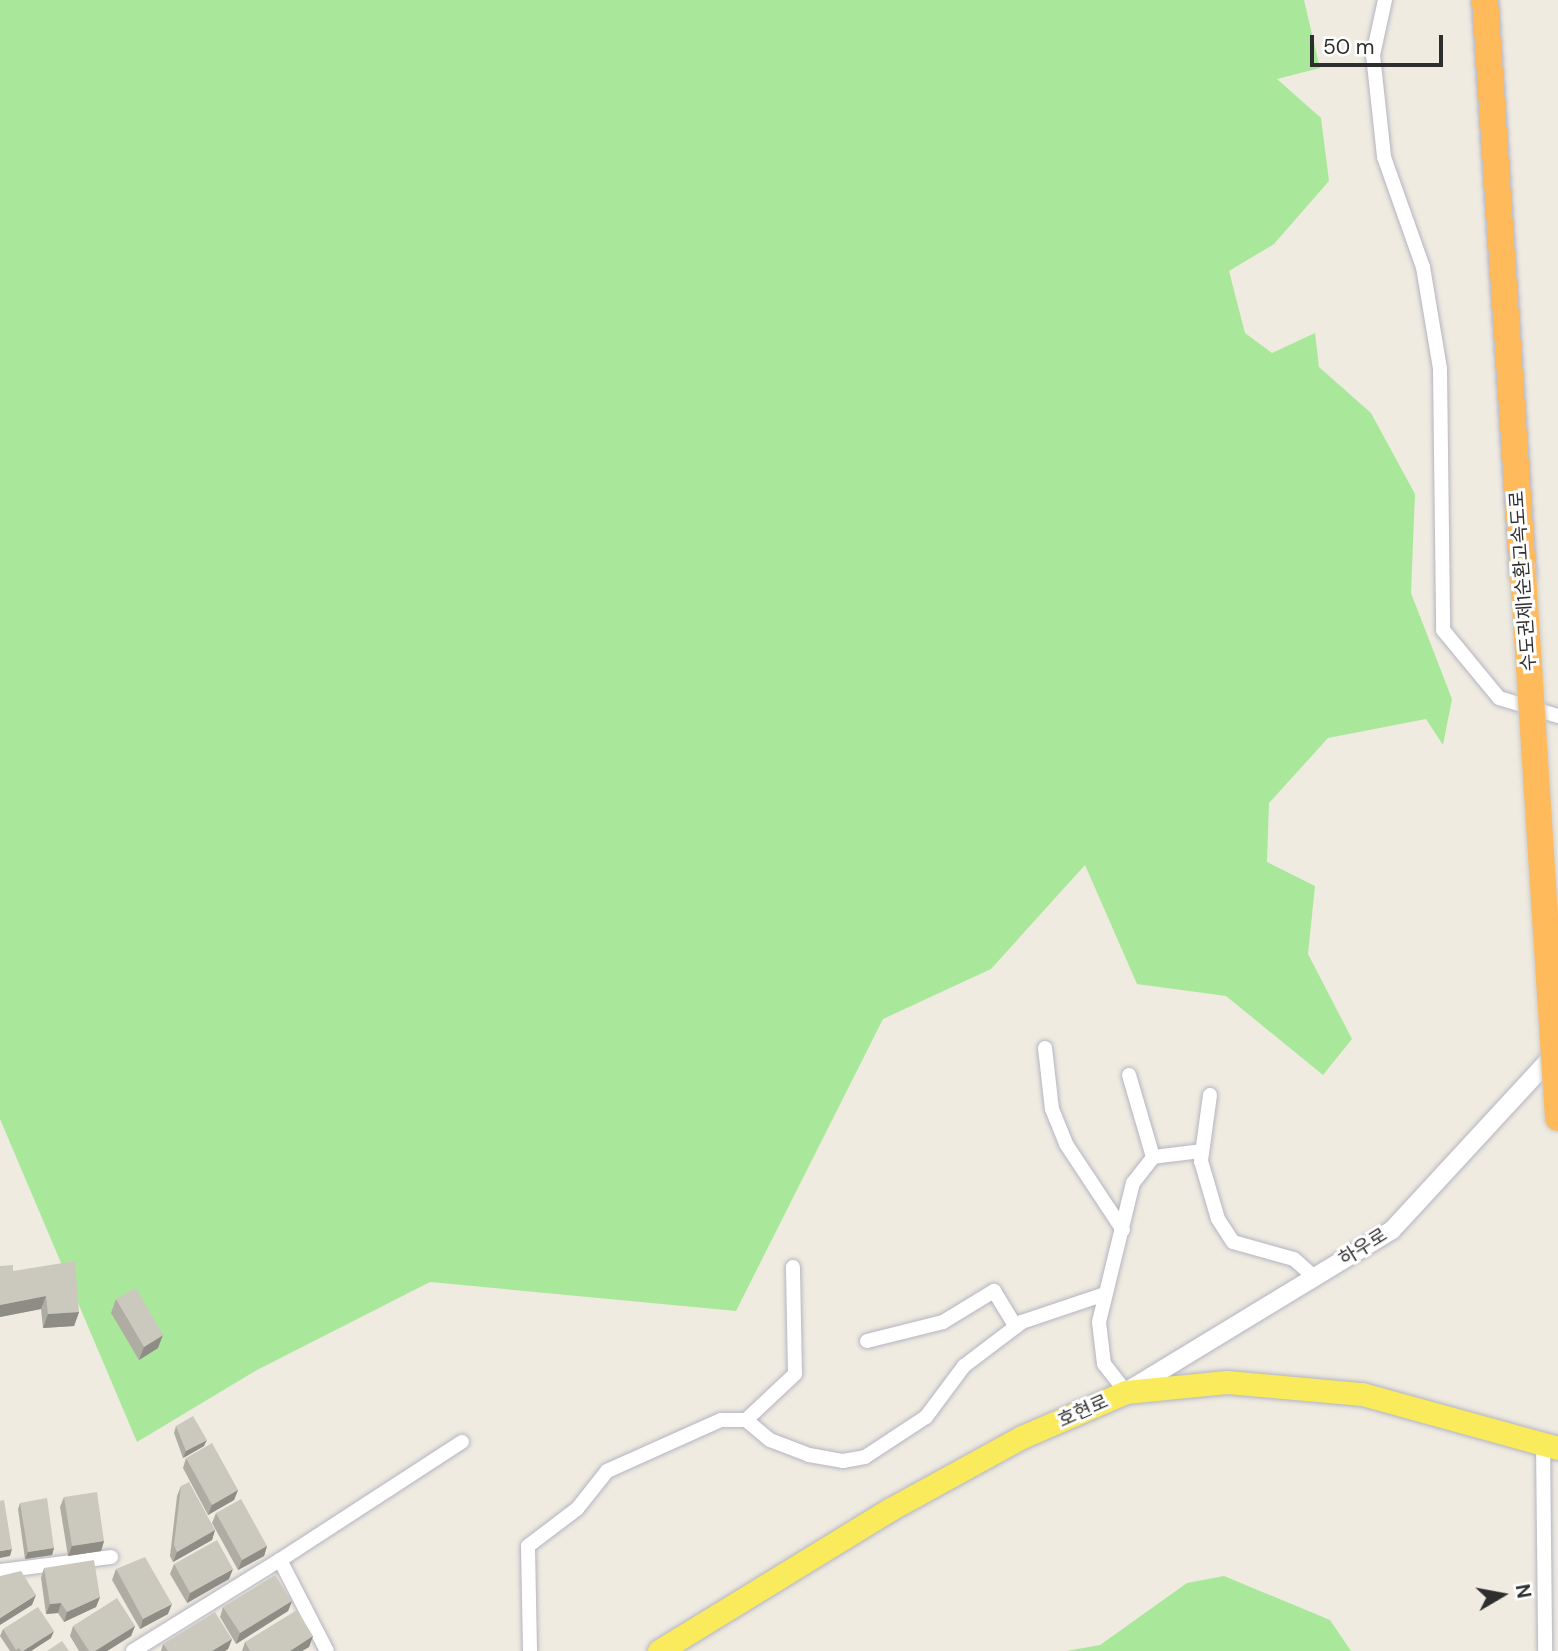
<!DOCTYPE html>
<html>
<head>
<meta charset="utf-8">
<style>
	body { margin:0 }
	#map { position:relative; width:1558px; height:1651px; overflow:hidden; background:#efebe0; font-family:"DM Sans","Noto Sans KR",sans-serif }
	div>[style] { position:absolute }
	.green>* { inset:0; background:#a9e89a }
	.roads { filter:drop-shadow(0 0 2px #b4b4c2) drop-shadow(0 0 2px #b4b4c2) }
	.minor>* { height:14px; margin:-7px; padding:0 7px; transform-origin:7px; border-radius:7px; background:#fff }
	.tertiary>* { height:18px; margin:-9px; padding:0 9px; transform-origin:9px; border-radius:9px; background:#fff }
	.primary>* { height:23px; margin:-11.5px; padding:0 11.5px; transform-origin:11.5px; border-radius:11.5px; background:#f9eb5b }
	.motorway>* { height:26px; margin:-13px; padding:0 13px; transform-origin:13px; border-radius:13px; background:#ffba5b }
	.bridges { filter:drop-shadow(0 0 2px #cdcdcd) drop-shadow(0 0 2px #cdcdcd) }
	.motorway-bridge>* { height:26px; margin:-13px; padding:0 13px; transform-origin:13px; border-radius:13px; background:#ffba5b }
	.wall>* { inset:0; background:#afada3 }
	.shaded-wall>* { inset:0; background:#8e8d85 }
	.building>* { inset:0; background:#cbc9be }
	span { translate:-50% -50%; white-space:nowrap; text-align:center; line-height:1.15; -webkit-text-stroke:6px #fff; paint-order:stroke }
	.street-label { font-size:19px; color:#2e2e2e }
	.north { position:absolute; left:1467px; top:1560px; width:70px; height:70px; -webkit-text-stroke:5px #fff; paint-order:stroke; rotate:80deg; font-size:19px; font-weight:700; line-height:28px; text-align:center; color:#2e2e2e }
	.north::after { content:''; display:block; margin:auto; width:24px; height:32px; background:#2e2e2e; clip-path:polygon(50% 0,100% 100%,50% 72%,0 100%) }
	.scale { position:absolute; left:1310px; top:35px; width:133px; height:32px; box-sizing:border-box; border:4px solid #2e2e2e; border-top:0; padding-left:9px; font-size:21px; line-height:24px; white-space:nowrap; color:#2e2e2e; -webkit-text-stroke:5px #fff; paint-order:stroke }
</style>
</head>
<body>
<div id="map">
	<div class="green">
		<i style="clip-path:polygon(0 0,1304px 0,1320px 68px,1277px 79px,1321px 118px,1329px 181px,1274px 244px,1229px 271px,1245px 333px,1272px 353px,1315px 333px,1319px 367px,1371px 413px,1415px 494px,1411px 593px,1452px 699px,1443px 745px,1426px 719px,1328px 738px,1269px 803px,1267px 862px,1315px 886px,1308px 954px,1352px 1039px,1323px 1075px,1226px 996px,1137px 984px,1085px 865px,991px 969px,883px 1019px,736px 1311px,430px 1282px,257px 1370px,137px 1442px,0 1119px)"></i>
		<i style="clip-path:polygon(1224px 1576px,1330px 1620px,1351px 1651px,1066px 1651px,1100px 1645px,1187px 1583px)"></i>
	</div>
	<div class="roads">
		<div class="minor">
			<i style="left:1385px;top:0;width:56px;rotate:102.3deg"></i>
			<i style="left:1373px;top:55px;width:103px;rotate:83.8deg"></i>
			<i style="left:1384px;top:157px;width:117px;rotate:70.5deg"></i>
			<i style="left:1423px;top:267px;width:103px;rotate:80.5deg"></i>
			<i style="left:1440px;top:369px;width:261px;rotate:89.3deg"></i>
			<i style="left:1443px;top:630px;width:88px;rotate:50.5deg"></i>
			<i style="left:1499px;top:698px;width:62px;rotate:17deg"></i>
			<i style="left:1045px;top:1048px;width:61px;rotate:83.5deg"></i>
			<i style="left:1052px;top:1109px;width:38px;rotate:68deg"></i>
			<i style="left:1066px;top:1144px;width:103px;rotate:56.5deg"></i>
			<i style="left:1129px;top:1075px;width:85px;rotate:73.7deg"></i>
			<i style="left:1210px;top:1095px;width:67px;rotate:97.8deg"></i>
			<i style="left:1201px;top:1161px;width:60px;rotate:73.7deg"></i>
			<i style="left:1218px;top:1219px;width:27px;rotate:57deg"></i>
			<i style="left:1233px;top:1242px;width:63px;rotate:15.6deg"></i>
			<i style="left:1294px;top:1259px;width:27px;rotate:42deg"></i>
			<i style="left:867px;top:1341px;width:78px;rotate:-14deg"></i>
			<i style="left:943px;top:1322px;width:60px;rotate:-31.3deg"></i>
			<i style="left:994px;top:1291px;width:42px;rotate:58.6deg"></i>
			<i style="left:1126px;top:1392px;width:36px;rotate:-128deg"></i>
			<i style="left:1104px;top:1364px;width:42px;rotate:-96.8deg"></i>
			<i style="left:1099px;top:1322px;width:143px;rotate:-76.3deg"></i>
			<i style="left:1133px;top:1183px;width:33px;rotate:-52deg"></i>
			<i style="left:1153px;top:1157px;width:49px;rotate:-7deg"></i>
			<i style="left:746px;top:1420px;width:67px;rotate:-43.2deg"></i>
			<i style="left:795px;top:1374px;width:107px;rotate:-91.1deg"></i>
			<i style="left:1543px;top:1444px;width:207px;rotate:89.4deg"></i>
			<i style="left:280px;top:1560px;width:217px;rotate:-33deg"></i>
			<i style="left:0;top:1571px;width:112px;rotate:-7.2deg"></i>
			<i style="left:133px;top:1651px;width:173px;rotate:-31.8deg"></i>
			<i style="left:280px;top:1560px;width:102px;rotate:62.7deg"></i>
			<i style="left:530px;top:1651px;width:105px;rotate:-91.1deg"></i>
			<i style="left:528px;top:1546px;width:61px;rotate:-37.1deg"></i>
			<i style="left:577px;top:1509px;width:48px;rotate:-51.7deg"></i>
			<i style="left:607px;top:1471px;width:125px;rotate:-24.1deg"></i>
			<i style="left:721px;top:1420px;width:25px"></i>
			<i style="left:746px;top:1420px;width:31px;rotate:40deg"></i>
			<i style="left:770px;top:1440px;width:42px;rotate:21deg"></i>
			<i style="left:809px;top:1455px;width:35px;rotate:10deg"></i>
			<i style="left:843px;top:1461px;width:22px;rotate:-10deg"></i>
			<i style="left:865px;top:1457px;width:73px;rotate:-33.3deg"></i>
			<i style="left:926px;top:1417px;width:64px;rotate:-53.3deg"></i>
			<i style="left:964px;top:1366px;width:73px;rotate:-37.2deg"></i>
			<i style="left:1022px;top:1322px;width:88px;rotate:-18.6deg"></i>
		</div>
		<div class="tertiary">
			<i style="left:1129px;top:1390px;width:308px;rotate:-31.3deg"></i>
			<i style="left:1392px;top:1230px;width:242px;rotate:-47.3deg"></i>
		</div>
		<div class="primary">
			<i style="left:659px;top:1651px;width:270px;rotate:-31.5deg"></i>
			<i style="left:889px;top:1510px;width:152px;rotate:-28.8deg"></i>
			<i style="left:1022px;top:1437px;width:113px;rotate:-23.4deg"></i>
			<i style="left:1126px;top:1392px;width:101px;rotate:-5.7deg"></i>
			<i style="left:1227px;top:1382px;width:136px;rotate:5.1deg"></i>
			<i style="left:1362px;top:1394px;width:203px;rotate:15.4deg"></i>
		</div>
		<div class="motorway">
			<i style="left:1485px;top:0;width:575px;rotate:86.21deg"></i>
		</div>
	</div>
	<div class="bridges">
		<div class="motorway-bridge">
			<i style="left:1523px;top:574px;width:545px;rotate:86.32deg"></i>
		</div>
	</div>
	<div class="wall">
		<i style="clip-path:polygon(0 1266px,13px 1271px,79px 1312px,74px 1326px,43px 1328px,41px 1309px,0 1317px)"></i>
		<i style="clip-path:polygon(116px 1299px,158px 1348px,139px 1360px,111px 1313px)"></i>
		<i style="clip-path:polygon(176px 1426px,204px 1446px,183px 1458px,174px 1433px)"></i>
		<i style="clip-path:polygon(186px 1458px,238px 1490px,234px 1500px,208px 1515px,183px 1468px)"></i>
		<i style="clip-path:polygon(181px 1486px,215px 1530px,212px 1540px,173px 1562px,170px 1556px,177px 1496px)"></i>
		<i style="clip-path:polygon(64px 1497px,104px 1541px,101px 1551px,68px 1556px,60px 1507px)"></i>
		<i style="clip-path:polygon(20px 1503px,54px 1548px,52px 1555px,25px 1559px,18px 1509px)"></i>
		<i style="clip-path:polygon(216px 1513px,267px 1546px,264px 1556px,238px 1570px,212px 1523px)"></i>
		<i style="clip-path:polygon(174px 1564px,229px 1579px,187px 1603px,170px 1574px)"></i>
		<i style="clip-path:polygon(44px 1568px,100px 1597px,96px 1607px,64px 1622px,58px 1613px,46px 1614px,41px 1578px)"></i>
		<i style="clip-path:polygon(116px 1569px,168px 1614px,140px 1629px,112px 1580px)"></i>
		<i style="clip-path:polygon(292px 1601px,288px 1611px,236px 1644px,220px 1617px,223px 1607px)"></i>
		<i style="clip-path:polygon(73px 1626px,135px 1626px,131px 1636px,107px 1651px,79px 1651px,70px 1636px)"></i>
		<i style="clip-path:polygon(3px 1629px,51px 1638px,31px 1651px,10px 1651px,0 1636px)"></i>
		<i style="clip-path:polygon(313px 1636px,309px 1647px,302px 1651px,242px 1651px,245px 1642px)"></i>
		<i style="clip-path:polygon(232px 1639px,228px 1649px,225px 1651px,161px 1651px,163px 1644px)"></i>
	</div>
	<div class="shaded-wall">
		<i style="clip-path:polygon(46px 1296px,41px 1309px,0 1317px,0 1305px)"></i>
		<i style="clip-path:polygon(79px 1312px,74px 1326px,43px 1328px,48px 1314px)"></i>
		<i style="clip-path:polygon(163px 1335px,158px 1348px,139px 1360px,144px 1347px)"></i>
		<i style="clip-path:polygon(207px 1440px,204px 1446px,183px 1458px,186px 1451px)"></i>
		<i style="clip-path:polygon(238px 1490px,234px 1500px,208px 1515px,212px 1505px)"></i>
		<i style="clip-path:polygon(215px 1530px,212px 1540px,173px 1562px,177px 1552px)"></i>
		<i style="clip-path:polygon(104px 1541px,101px 1551px,68px 1556px,72px 1546px)"></i>
		<i style="clip-path:polygon(267px 1546px,264px 1556px,238px 1570px,242px 1560px)"></i>
		<i style="clip-path:polygon(54px 1548px,52px 1555px,25px 1559px,28px 1552px)"></i>
		<i style="clip-path:polygon(12px 1549px,10px 1556px,0 1558px,0 1551px)"></i>
		<i style="clip-path:polygon(233px 1569px,229px 1579px,187px 1603px,190px 1593px)"></i>
		<i style="clip-path:polygon(36px 1595px,32px 1605px,0 1625px,0 1618px)"></i>
		<i style="clip-path:polygon(100px 1597px,96px 1607px,64px 1622px,67px 1612px)"></i>
		<i style="clip-path:polygon(292px 1601px,288px 1611px,236px 1644px,240px 1633px)"></i>
		<i style="clip-path:polygon(61px 1603px,58px 1613px,46px 1614px,50px 1604px)"></i>
		<i style="clip-path:polygon(172px 1604px,168px 1614px,140px 1629px,143px 1619px)"></i>
		<i style="clip-path:polygon(135px 1626px,131px 1636px,107px 1651px,95px 1651px)"></i>
		<i style="clip-path:polygon(54px 1631px,51px 1638px,31px 1651px,23px 1651px)"></i>
		<i style="clip-path:polygon(313px 1636px,309px 1647px,302px 1651px,290px 1651px)"></i>
		<i style="clip-path:polygon(232px 1639px,228px 1649px,225px 1651px,212px 1651px)"></i>
	</div>
	<div class="building">
		<i style="clip-path:polygon(75px 1261px,79px 1312px,48px 1314px,46px 1296px,0 1305px,0 1266px,13px 1265px,13px 1271px)"></i>
		<i style="clip-path:polygon(136px 1288px,163px 1335px,144px 1347px,116px 1299px)"></i>
		<i style="clip-path:polygon(193px 1416px,207px 1440px,186px 1451px,176px 1426px)"></i>
		<i style="clip-path:polygon(212px 1443px,238px 1490px,212px 1505px,186px 1458px)"></i>
		<i style="clip-path:polygon(189px 1482px,215px 1530px,177px 1552px,174px 1545px,181px 1486px)"></i>
		<i style="clip-path:polygon(97px 1492px,104px 1541px,72px 1546px,64px 1497px)"></i>
		<i style="clip-path:polygon(47px 1498px,54px 1548px,28px 1552px,20px 1503px)"></i>
		<i style="clip-path:polygon(241px 1499px,267px 1546px,242px 1560px,216px 1513px)"></i>
		<i style="clip-path:polygon(4px 1500px,12px 1549px,0 1551px,0 1501px)"></i>
		<i style="clip-path:polygon(217px 1540px,233px 1569px,190px 1593px,174px 1564px)"></i>
		<i style="clip-path:polygon(145px 1557px,172px 1604px,143px 1619px,116px 1569px)"></i>
		<i style="clip-path:polygon(94px 1560px,100px 1597px,67px 1612px,61px 1603px,50px 1604px,44px 1568px)"></i>
		<i style="clip-path:polygon(21px 1571px,36px 1595px,0 1618px,0 1576px)"></i>
		<i style="clip-path:polygon(275px 1575px,292px 1601px,240px 1633px,223px 1607px)"></i>
		<i style="clip-path:polygon(117px 1598px,135px 1626px,95px 1651px,89px 1651px,73px 1626px)"></i>
		<i style="clip-path:polygon(38px 1607px,54px 1631px,23px 1651px,21px 1651px,19px 1648px,16px 1650px,3px 1629px)"></i>
		<i style="clip-path:polygon(297px 1610px,313px 1636px,290px 1651px,250px 1651px,245px 1642px)"></i>
		<i style="clip-path:polygon(215px 1612px,232px 1639px,212px 1651px,168px 1651px,163px 1644px)"></i>
		<i style="clip-path:polygon(62px 1641px,69px 1651px,47px 1651px)"></i>
	</div>
	<div class="street-label">
		<span style="left:1523px;top:581px;rotate:-94deg">수도권제1순환고속도로</span>
		<span style="left:1363px;top:1247px;rotate:-32deg">하우로</span>
		<span style="left:1083px;top:1411px;rotate:-24deg">호현로</span>
	</div>
	<div class="north">N</div>
	<div class="scale">50 m</div>
</div>
</body>
</html>
